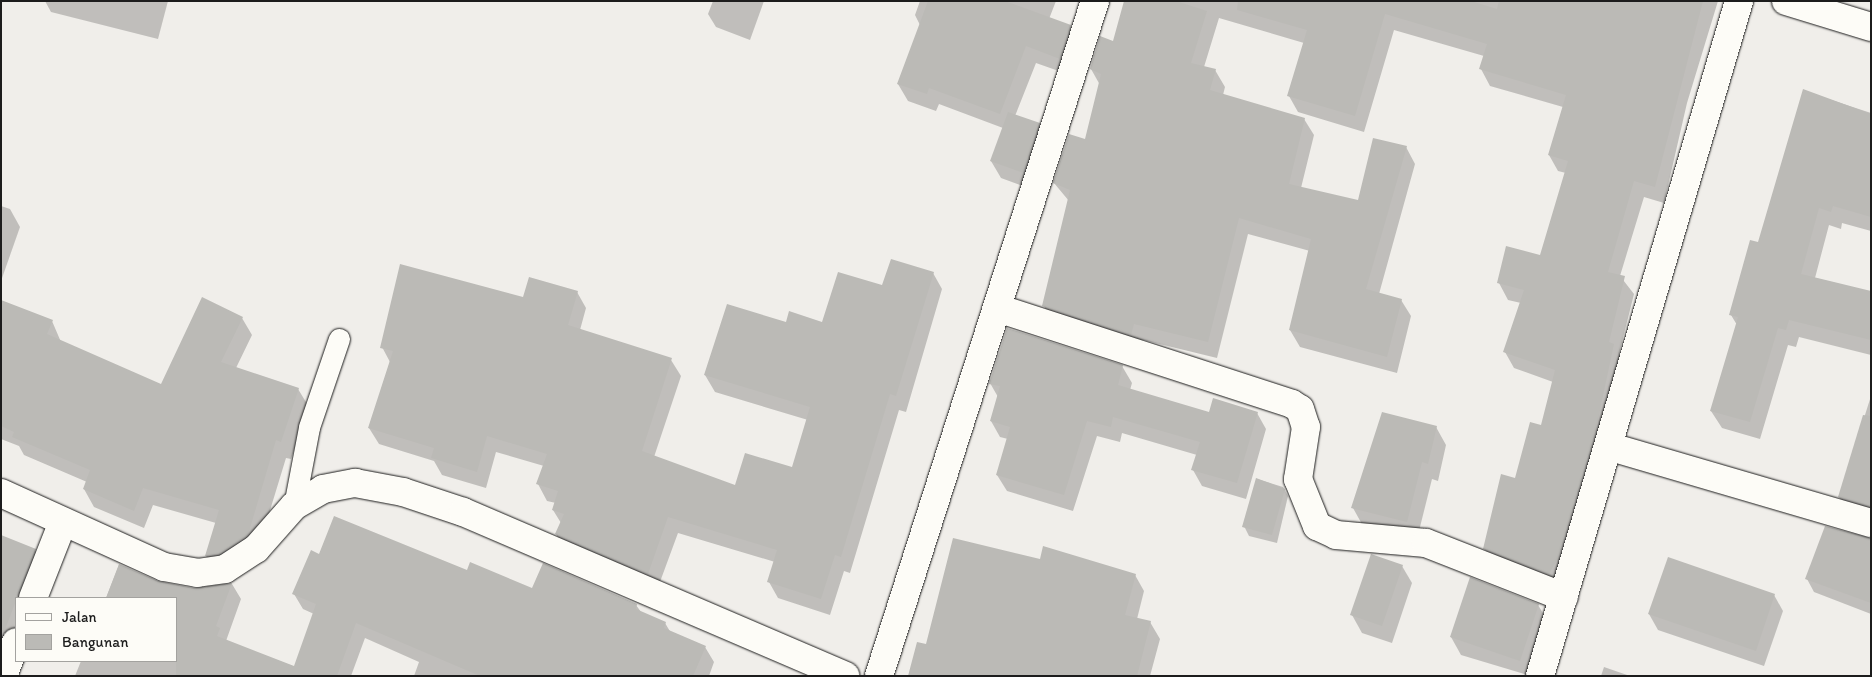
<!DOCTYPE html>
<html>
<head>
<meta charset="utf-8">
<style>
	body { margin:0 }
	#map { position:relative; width:1872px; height:677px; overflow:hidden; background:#f0eeea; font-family:Itim,sans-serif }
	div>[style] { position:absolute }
	.shadow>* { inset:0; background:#0003 }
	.building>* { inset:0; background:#bbbab6 }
	.roads { filter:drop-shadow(0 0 1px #1c1c1c) drop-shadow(0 0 1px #1c1c1c) }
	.lane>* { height:21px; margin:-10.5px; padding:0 10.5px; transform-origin:10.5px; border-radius:10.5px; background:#fdfcf7 }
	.street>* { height:28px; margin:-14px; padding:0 14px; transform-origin:14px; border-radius:14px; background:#fdfcf7 }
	span { translate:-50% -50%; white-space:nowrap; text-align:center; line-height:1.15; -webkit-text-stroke:4px #fdfcf7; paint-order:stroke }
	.frame { position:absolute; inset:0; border:2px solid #1c1c1c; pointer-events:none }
	.legend { position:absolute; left:15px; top:597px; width:162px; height:65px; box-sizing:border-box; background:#fdfcf7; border:1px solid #a3a29f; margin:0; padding:6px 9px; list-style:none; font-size:15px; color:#1c1c1c }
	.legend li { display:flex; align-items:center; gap:10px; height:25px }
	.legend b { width:25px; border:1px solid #a3a29f }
</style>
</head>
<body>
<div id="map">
	<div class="shadow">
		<i style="clip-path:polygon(45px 1px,168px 1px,158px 39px,51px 12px)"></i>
		<i style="clip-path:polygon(713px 1px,764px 1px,750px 40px,716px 27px,708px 14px)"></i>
		<i style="clip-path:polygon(920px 1px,1056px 1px,1049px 19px,1070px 26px,1080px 43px,1070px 75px,1036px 63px,1015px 116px,1039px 124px,1049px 142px,1034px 190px,1001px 178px,991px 161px,1003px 128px,939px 104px,936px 111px,908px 101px,898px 84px,920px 25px,915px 15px)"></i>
		<i style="clip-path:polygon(1126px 1px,1718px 1px,1687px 103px,1664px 203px,1644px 197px,1620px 276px,1634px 294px,1619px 354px,1623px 361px,1559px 590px,1494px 565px,1484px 548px,1542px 427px,1553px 382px,1514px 368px,1505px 352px,1521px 303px,1508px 300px,1499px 283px,1541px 256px,1566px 173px,1558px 171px,1549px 155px,1563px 107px,1490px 86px,1481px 69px,1484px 56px,1394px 30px,1364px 132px,1298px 112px,1289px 96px,1304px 43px,1219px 18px,1204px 67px,1215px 70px,1225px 87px,1223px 95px,1304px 119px,1314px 135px,1301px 188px,1358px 202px,1406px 147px,1415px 164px,1379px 294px,1401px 300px,1411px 316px,1397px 373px,1300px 347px,1290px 330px,1310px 251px,1248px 234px,1217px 358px,1143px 340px,1140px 351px,1053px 323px,1044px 306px,1069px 201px,1054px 183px,1086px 141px,1100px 85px,1091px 69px,1114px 42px)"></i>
		<i style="clip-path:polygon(1804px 91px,1871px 113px,1871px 231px,1842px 223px,1841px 229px,1829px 225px,1815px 278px,1871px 292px,1871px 355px,1799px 337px,1796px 347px,1788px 345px,1760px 439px,1722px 428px,1711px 411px,1737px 325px,1731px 315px,1759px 244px)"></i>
		<i style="clip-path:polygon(1px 206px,10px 209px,20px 227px,1px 281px)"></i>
		<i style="clip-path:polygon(933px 273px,942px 289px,906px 412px,899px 410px,850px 573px,844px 571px,830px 615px,778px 598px,769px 582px,775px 562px,678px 533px,657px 590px,566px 551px,556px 534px,561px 523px,553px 510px,556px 503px,547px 501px,538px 484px,544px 466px,496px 452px,486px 488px,442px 475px,434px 461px,379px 444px,369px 428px,390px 362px,382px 347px,524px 299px,577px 292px,586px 308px,580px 330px,671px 360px,681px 376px,654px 457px,736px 487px,793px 468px,808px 420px,715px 392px,705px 375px,787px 324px,823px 323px,883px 287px)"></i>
		<i style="clip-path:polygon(1px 301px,52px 321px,61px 342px,162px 386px,242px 318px,252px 335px,236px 368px,298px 389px,309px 407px,291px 459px,286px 458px,257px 553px,216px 573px,206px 556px,216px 523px,153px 505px,144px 528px,94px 507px,84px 489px,87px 482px,24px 455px,19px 446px,1px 439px)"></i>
		<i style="clip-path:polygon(1122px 366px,1132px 383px,1130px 390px,1210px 413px,1257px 413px,1266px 429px,1246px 499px,1202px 486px,1193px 470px,1197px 455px,1122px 433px,1120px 442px,1097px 436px,1073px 511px,1007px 491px,997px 475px,1008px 439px,1000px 437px,991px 421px,998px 397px,990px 383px)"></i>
		<i style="clip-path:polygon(1871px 396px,1871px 521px,1850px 515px,1839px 497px)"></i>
		<i style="clip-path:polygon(1436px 427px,1446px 445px,1438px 481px,1432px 479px,1417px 539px,1363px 526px,1353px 508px)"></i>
		<i style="clip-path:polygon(1257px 479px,1283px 487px,1288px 496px,1277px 543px,1249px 536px,1244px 526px)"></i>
		<i style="clip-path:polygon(1px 538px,35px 550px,44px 565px,31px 598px,16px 598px,16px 645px,1px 659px)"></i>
		<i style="clip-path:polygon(1871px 538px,1871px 614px,1814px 592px,1807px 579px)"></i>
		<i style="clip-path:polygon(320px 556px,468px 572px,533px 590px,636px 605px,641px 612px,665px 623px,671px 633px,705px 647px,714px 662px,709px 676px,414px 676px,419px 662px,365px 638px,351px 676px,75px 676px,81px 661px,176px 661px,176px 598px,106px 598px,119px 565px,157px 583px,194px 590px,232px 584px,241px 599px,226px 641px,295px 667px,314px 614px,303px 609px,294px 594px)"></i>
		<i style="clip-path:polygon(1041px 561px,1135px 575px,1144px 591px,1137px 619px,1150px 622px,1160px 639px,1150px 676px,910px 676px,927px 646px)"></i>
		<i style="clip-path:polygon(1402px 566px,1412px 583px,1392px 643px,1362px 633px,1352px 615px)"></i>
		<i style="clip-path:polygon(1774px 595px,1783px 611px,1764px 666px,1658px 630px,1649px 614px)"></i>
		<i style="clip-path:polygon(1538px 605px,1549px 623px,1531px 676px,1461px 655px,1451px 637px)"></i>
		<i style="clip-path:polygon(1604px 667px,1630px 676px,1601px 676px)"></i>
	</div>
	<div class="building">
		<i style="clip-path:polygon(928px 1px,1005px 1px,1071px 25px,1060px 59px,1026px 46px,1000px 114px,929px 88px,927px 94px,897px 84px)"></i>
		<i style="clip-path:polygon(1124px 1px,1176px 1px,1207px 11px,1191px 63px,1216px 69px,1210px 90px,1305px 118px,1289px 184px,1358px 200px,1373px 138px,1407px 146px,1366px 289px,1402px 299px,1387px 357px,1289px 330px,1311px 239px,1239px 218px,1208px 342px,1134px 324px,1131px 335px,1042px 306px,1070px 190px,1053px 183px,1069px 134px,1085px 139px,1101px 74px,1090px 69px,1100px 36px,1113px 41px)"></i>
		<i style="clip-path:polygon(1238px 1px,1471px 1px,1497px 9px,1499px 1px,1703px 1px,1655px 187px,1634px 181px,1608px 272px,1625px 276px,1609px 342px,1614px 344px,1594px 438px,1559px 556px,1549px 574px,1483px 549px,1501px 474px,1515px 478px,1530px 422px,1541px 425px,1555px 370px,1503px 352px,1524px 290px,1497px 283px,1506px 246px,1540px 255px,1568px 161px,1548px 155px,1566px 95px,1479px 69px,1487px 44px,1385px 14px,1355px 116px,1287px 96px,1307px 30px,1237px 10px)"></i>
		<i style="clip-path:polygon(1803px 89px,1871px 114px,1871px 217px,1833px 206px,1831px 212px,1819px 208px,1801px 274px,1871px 291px,1871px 340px,1789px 320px,1786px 330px,1778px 328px,1750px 422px,1710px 411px,1738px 317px,1729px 315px,1750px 240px,1758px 242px)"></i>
		<i style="clip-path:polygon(1008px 112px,1040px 123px,1024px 173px,990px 161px)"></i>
		<i style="clip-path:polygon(891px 259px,934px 272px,896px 396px,890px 394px,841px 557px,835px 555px,821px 599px,767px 582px,777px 550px,668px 517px,648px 574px,555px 534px,564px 514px,552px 510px,558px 491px,536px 484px,547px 454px,487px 436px,477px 472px,431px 458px,434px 448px,368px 428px,393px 351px,380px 348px,400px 264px,523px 297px,529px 277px,578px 291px,568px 325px,672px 358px,642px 451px,735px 485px,745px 453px,792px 467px,810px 407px,704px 375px,727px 304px,786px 322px,789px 311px,822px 322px,838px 272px,882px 285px)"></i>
		<i style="clip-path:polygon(202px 297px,243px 317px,221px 362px,299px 388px,281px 442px,276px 440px,248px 535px,219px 554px,205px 556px,219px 510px,143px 488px,134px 511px,83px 489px,90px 470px,12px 437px,14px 432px,1px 426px,1px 300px,53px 320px,47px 334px,161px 384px)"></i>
		<i style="clip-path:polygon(1007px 328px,1123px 365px,1118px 385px,1209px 412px,1213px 398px,1258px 412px,1237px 483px,1191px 470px,1200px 442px,1113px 417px,1111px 427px,1087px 421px,1064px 495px,996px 475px,1010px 427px,990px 421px,1000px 386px,989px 384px)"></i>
		<i style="clip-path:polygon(1382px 412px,1437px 426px,1428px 464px,1422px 462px,1407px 522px,1351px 508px)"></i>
		<i style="clip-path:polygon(1863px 415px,1871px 416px,1871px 507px,1838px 497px)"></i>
		<i style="clip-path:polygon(1256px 478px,1285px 489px,1272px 535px,1242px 527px)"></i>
		<i style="clip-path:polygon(334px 516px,467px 570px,470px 562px,532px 588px,543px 563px,637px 604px,636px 609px,666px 622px,664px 628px,706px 646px,693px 676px,480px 676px,356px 623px,337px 676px,176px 676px,176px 598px,106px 598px,119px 564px,158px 581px,194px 588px,232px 583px,216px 626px,220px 628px,217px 636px,294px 666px,316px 604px,292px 594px,311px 550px,319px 554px)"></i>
		<i style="clip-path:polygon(1825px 526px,1871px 538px,1871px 603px,1805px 579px)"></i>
		<i style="clip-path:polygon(1px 535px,36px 549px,4px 632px,1px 631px)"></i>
		<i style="clip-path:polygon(953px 538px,1040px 559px,1043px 546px,1136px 574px,1125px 615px,1151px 621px,1137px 676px,908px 676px,917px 642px,926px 644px)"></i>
		<i style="clip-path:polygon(1371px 554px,1403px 565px,1382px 626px,1350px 615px)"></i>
		<i style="clip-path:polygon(1668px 557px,1775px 594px,1756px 651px,1648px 614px)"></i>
		<i style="clip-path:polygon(1470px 577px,1539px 604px,1520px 661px,1450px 637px)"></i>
	</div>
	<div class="roads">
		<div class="lane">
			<i style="left:294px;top:506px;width:80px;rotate:-79.2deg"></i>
			<i style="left:309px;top:427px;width:93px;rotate:-71.2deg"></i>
		</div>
		<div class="street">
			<i style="left:1786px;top:1px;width:89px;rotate:17deg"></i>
			<i style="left:997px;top:308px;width:310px;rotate:18deg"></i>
			<i style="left:1292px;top:404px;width:9px;rotate:32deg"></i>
			<i style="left:1300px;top:409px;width:19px;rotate:72deg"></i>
			<i style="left:1306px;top:427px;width:53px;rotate:98.7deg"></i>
			<i style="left:1298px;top:479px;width:51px;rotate:68deg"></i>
			<i style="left:1317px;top:526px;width:21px;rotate:25deg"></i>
			<i style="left:1336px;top:535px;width:90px;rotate:5.1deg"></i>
			<i style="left:1426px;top:543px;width:148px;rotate:21.4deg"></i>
			<i style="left:1611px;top:447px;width:271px;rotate:16.3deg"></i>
			<i style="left:1px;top:493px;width:179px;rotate:24.4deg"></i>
			<i style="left:164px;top:567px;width:34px;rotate:10deg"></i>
			<i style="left:197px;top:573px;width:28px;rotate:-8deg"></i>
			<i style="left:225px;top:569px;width:37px;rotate:-33deg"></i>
			<i style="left:256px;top:549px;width:57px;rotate:-48.5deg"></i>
			<i style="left:294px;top:506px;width:34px;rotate:-30deg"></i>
			<i style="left:323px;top:489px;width:33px;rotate:-11deg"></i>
			<i style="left:355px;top:483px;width:49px;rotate:10.6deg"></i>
			<i style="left:403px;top:492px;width:63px;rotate:18.4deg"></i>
			<i style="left:463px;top:512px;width:416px;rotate:23.2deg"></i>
			<i style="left:33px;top:598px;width:82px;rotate:-68.5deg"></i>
			<i style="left:3px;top:676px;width:36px;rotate:-69deg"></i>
			<i style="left:879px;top:676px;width:709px;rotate:-72.26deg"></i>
			<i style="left:1540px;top:676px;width:704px;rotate:-73.57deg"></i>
		</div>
	</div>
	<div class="frame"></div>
	<ul class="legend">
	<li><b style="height:6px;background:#fdfcf7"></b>Jalan</li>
	<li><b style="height:14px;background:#bbbab6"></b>Bangunan</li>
	</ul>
</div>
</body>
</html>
